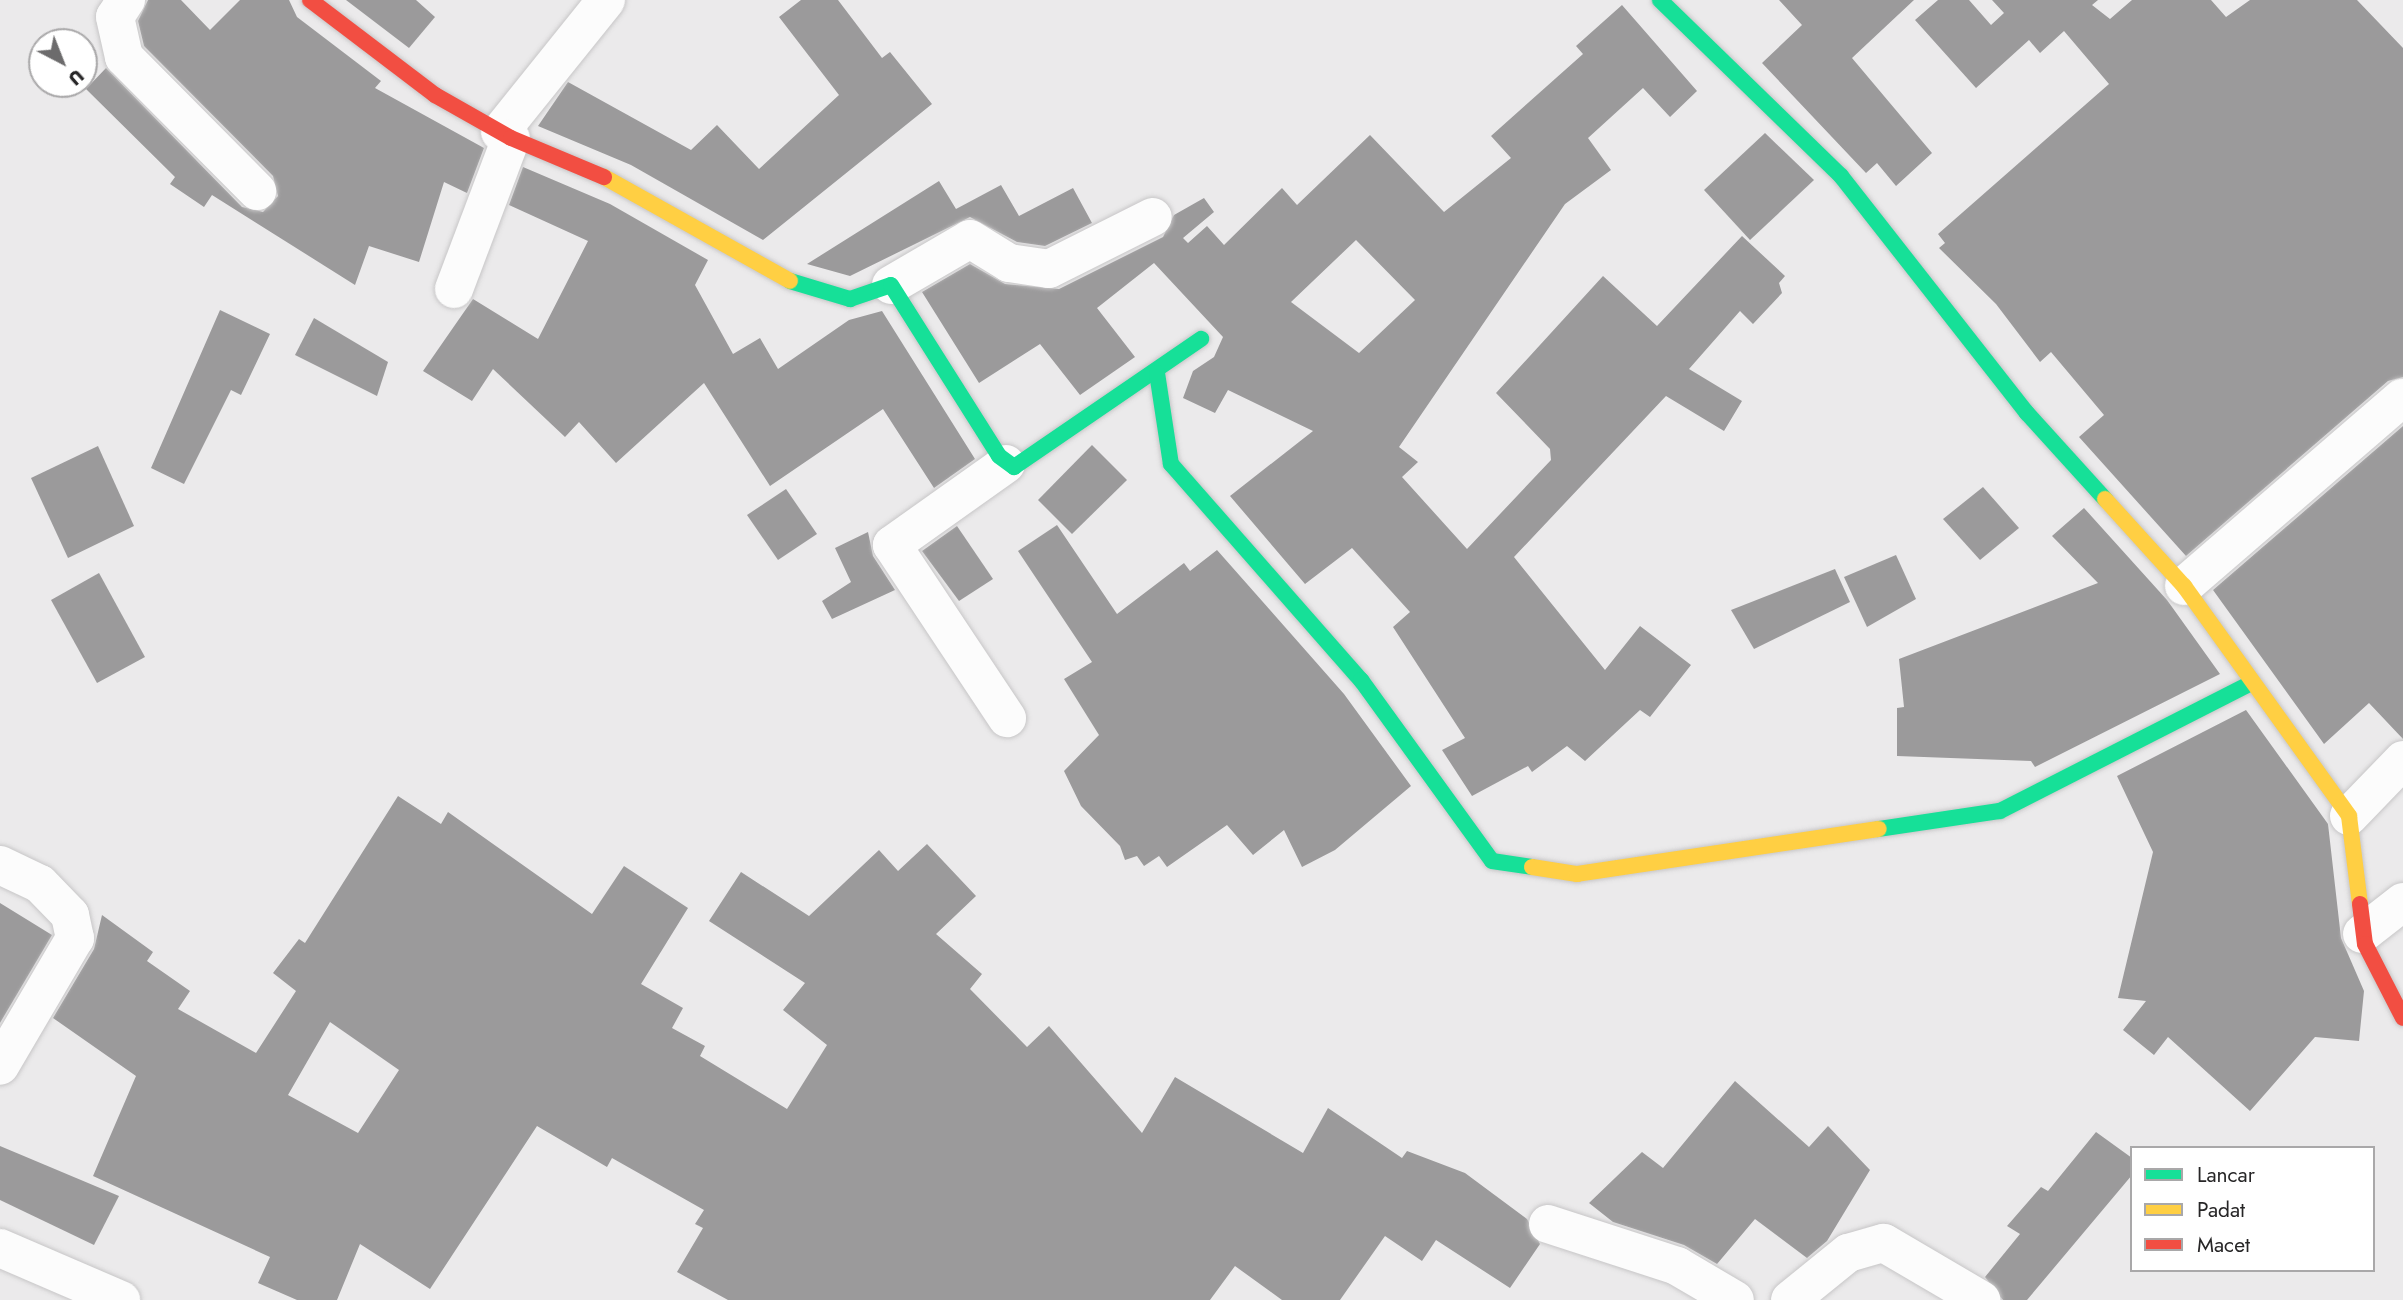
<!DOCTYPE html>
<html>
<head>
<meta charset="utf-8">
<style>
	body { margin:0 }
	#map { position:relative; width:2403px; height:1300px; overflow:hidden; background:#ebeaeb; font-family:Jost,sans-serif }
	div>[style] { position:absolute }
	.building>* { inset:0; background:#9b9a9b }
	.roads { filter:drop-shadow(0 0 2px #c7c6c7) drop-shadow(0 0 2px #c7c6c7) }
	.street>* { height:38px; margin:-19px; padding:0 19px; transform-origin:19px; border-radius:19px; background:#fcfcfc }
	.fast>* { height:16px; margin:-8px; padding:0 8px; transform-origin:8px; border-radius:8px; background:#16e098 }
	.slow>* { height:16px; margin:-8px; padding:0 8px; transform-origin:8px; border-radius:8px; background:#ffcf43 }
	.jam>* { height:16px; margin:-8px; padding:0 8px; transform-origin:8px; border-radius:8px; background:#f24e42 }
	span { translate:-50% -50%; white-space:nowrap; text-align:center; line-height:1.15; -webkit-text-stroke:7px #fff; paint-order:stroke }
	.legend { position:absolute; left:2130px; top:1146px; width:245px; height:126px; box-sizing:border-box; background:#fff; border:2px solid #a9a8a9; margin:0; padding:9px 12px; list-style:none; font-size:21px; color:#272627 }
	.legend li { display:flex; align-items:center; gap:14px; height:35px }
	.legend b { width:35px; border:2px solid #a9a8a9 }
	.north { position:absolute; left:28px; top:28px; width:70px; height:70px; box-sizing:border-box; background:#fff; border:2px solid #a9a8a9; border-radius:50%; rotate:138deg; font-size:19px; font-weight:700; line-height:28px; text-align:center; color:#272627 }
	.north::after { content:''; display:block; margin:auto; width:24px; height:32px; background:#6c6b6c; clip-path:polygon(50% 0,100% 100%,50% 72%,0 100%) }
</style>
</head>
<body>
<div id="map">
	<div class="building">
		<i style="clip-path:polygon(148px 0,181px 0,210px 30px,240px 0,289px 0,297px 17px,381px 81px,375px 88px,484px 148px,467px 193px,444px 182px,419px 262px,369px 246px,355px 285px,212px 195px,204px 207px,170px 184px,175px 177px,86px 89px,106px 68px,242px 207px,263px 212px,278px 196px,273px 176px,144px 46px,138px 21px)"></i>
		<i style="clip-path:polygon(346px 0,416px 0,435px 17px,409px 48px)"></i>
		<i style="clip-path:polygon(801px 0,838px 0,882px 58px,890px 52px,932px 104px,763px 240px,631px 165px,538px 126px,568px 82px,691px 150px,717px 125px,759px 169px,839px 95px,779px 17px)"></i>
		<i style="clip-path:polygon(1779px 0,1914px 0,1852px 58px,1932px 153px,1896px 186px,1877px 163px,1866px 173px,1762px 63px,1802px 25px)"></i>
		<i style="clip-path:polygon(1938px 0,1969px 0,1991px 25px,2004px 13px,1992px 0,2098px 0,2092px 5px,2110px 19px,2132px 0,2211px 0,2226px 17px,2250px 0,2357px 0,2403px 48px,2403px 377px,2388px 381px,2186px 556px,2079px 437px,2104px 415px,2051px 352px,2040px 362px,1996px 304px,1939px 248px,1945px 243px,1938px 234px,2109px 84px,2064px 31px,2040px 53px,2029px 40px,1976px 88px,1915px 20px)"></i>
		<i style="clip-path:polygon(evenodd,1622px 5px,1697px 91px,1670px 117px,1643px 88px,1588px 138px,1611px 170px,1565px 204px,1399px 447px,1418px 462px,1402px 477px,1467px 549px,1551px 460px,1550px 449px,1496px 393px,1603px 276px,1657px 326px,1742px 236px,1785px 276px,1779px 283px,1782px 293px,1753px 324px,1740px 311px,1689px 369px,1742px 401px,1724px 431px,1666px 396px,1514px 557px,1605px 670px,1640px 626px,1691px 665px,1650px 717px,1640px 710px,1585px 761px,1567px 746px,1532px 772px,1528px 766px,1472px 796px,1442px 750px,1465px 738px,1393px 627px,1410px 612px,1352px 548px,1305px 584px,1230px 496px,1313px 431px,1228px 390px,1215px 413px,1183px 398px,1193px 371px,1214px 357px,1223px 337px,1154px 263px,1097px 308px,1135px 357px,1080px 395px,1040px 344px,979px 383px,922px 292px,970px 264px,1005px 284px,1059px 289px,1163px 237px,1174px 215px,1204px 198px,1214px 212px,1183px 238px,1188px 243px,1207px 226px,1224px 245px,1282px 188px,1297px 205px,1370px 135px,1444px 212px,1511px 158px,1491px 136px,1583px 54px,1576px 46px,1622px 5px,1356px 240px,1415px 300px,1359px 353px,1291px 302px,1356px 240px)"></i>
		<i style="clip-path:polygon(1765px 133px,1814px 180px,1750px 240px,1704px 190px)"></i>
		<i style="clip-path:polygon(523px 167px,610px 204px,708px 260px,695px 285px,733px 354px,760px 338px,778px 369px,849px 320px,882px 311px,975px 459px,934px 488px,883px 409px,770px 486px,704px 383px,616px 463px,579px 422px,565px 437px,493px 369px,472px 401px,423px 371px,473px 299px,538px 339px,588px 241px,509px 205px)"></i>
		<i style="clip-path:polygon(939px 181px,956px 209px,1001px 185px,1019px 216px,1073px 188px,1092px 223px,1045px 246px,1017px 242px,970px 217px,850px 276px,807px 264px)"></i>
		<i style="clip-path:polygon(220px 310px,270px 334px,241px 395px,231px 390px,184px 484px,151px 468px)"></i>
		<i style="clip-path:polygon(314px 318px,388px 362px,377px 396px,295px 355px)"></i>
		<i style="clip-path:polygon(2403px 426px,2403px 739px,2369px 703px,2324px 744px,2213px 590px)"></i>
		<i style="clip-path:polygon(1092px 445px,1127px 480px,1072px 534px,1038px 500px)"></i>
		<i style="clip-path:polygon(98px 446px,134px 526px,68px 558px,31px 478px)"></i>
		<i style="clip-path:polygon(1983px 487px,2019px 528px,1980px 560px,1943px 519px)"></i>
		<i style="clip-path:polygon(786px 489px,817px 534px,778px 560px,747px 515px)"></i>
		<i style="clip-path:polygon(2084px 508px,2167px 600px,2220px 674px,2035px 767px,2031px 761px,1897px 756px,1897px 708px,1904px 707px,1899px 659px,2098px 583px,2052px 536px)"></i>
		<i style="clip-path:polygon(1057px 525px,1117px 614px,1184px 563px,1190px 571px,1217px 550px,1344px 694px,1411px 786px,1335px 850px,1302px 867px,1284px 830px,1253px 855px,1227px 825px,1167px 867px,1159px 856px,1144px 866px,1137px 856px,1125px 860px,1120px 846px,1081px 806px,1064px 771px,1099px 735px,1064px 679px,1092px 662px,1018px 551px)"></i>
		<i style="clip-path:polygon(957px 526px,993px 579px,959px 601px,922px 551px)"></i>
		<i style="clip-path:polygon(868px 532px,873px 556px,895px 590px,832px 619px,822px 601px,851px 582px,835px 548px)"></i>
		<i style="clip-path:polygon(1896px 555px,1916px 599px,1867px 627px,1844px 577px)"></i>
		<i style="clip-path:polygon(1835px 569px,1850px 602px,1754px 649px,1731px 610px)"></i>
		<i style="clip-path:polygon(99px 573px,145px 657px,97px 683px,51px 600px)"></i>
		<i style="clip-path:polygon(2246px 710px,2328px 824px,2341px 938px,2364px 991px,2359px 1041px,2315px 1037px,2250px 1111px,2168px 1037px,2154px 1055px,2123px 1030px,2146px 1001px,2118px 998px,2153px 852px,2117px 776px)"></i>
		<i style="clip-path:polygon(evenodd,398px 796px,441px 824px,448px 812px,592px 914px,624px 866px,688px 908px,641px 984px,683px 1008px,672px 1028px,705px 1046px,700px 1056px,787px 1109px,827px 1045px,783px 1010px,805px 983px,709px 921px,741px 872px,809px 916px,879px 850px,898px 871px,927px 844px,976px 896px,936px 934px,982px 974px,970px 989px,1027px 1047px,1049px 1026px,1142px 1133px,1175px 1077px,1303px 1153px,1328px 1108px,1402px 1158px,1407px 1151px,1465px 1173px,1527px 1219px,1540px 1244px,1510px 1288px,1436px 1240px,1422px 1261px,1385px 1236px,1340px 1300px,1282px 1300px,1235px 1266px,1210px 1300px,728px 1300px,677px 1272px,703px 1228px,695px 1224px,704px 1210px,612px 1158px,607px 1167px,537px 1126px,430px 1289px,360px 1244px,337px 1300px,297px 1300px,258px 1283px,270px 1257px,93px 1176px,136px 1076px,53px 1018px,94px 949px,102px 915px,153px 952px,147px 961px,190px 991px,178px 1009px,256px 1053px,296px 991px,273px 973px,299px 939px,305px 943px,398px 796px,330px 1022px,399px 1070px,358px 1133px,288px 1095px,330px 1022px)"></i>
		<i style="clip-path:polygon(0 903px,52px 935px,0 1023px)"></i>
		<i style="clip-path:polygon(1735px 1081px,1809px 1147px,1828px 1126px,1870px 1170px,1827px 1241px,1807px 1258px,1755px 1219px,1717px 1264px,1684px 1245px,1613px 1222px,1589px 1203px,1642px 1152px,1663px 1168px)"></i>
		<i style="clip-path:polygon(2096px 1132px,2132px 1158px,2132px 1175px,2027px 1300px,2003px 1300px,1985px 1277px,2020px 1234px,2007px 1226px,2041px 1187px,2048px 1191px)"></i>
		<i style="clip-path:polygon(0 1146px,119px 1196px,94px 1245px,0 1200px)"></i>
	</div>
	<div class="roads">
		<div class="street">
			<i style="left:126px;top:0;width:20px;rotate:123deg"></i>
			<i style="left:115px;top:17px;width:41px;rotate:77.3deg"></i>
			<i style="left:124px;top:57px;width:189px;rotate:45.2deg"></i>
			<i style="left:500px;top:132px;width:169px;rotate:-51.2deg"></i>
			<i style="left:891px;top:285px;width:91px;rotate:-30.2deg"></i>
			<i style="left:970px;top:239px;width:46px;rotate:31.6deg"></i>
			<i style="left:1009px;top:263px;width:40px;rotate:8.5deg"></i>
			<i style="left:1049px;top:269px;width:116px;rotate:-26.6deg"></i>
			<i style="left:454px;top:289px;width:161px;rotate:-69.3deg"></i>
			<i style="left:1006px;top:464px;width:140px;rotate:144.6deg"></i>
			<i style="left:892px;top:545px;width:208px;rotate:56.4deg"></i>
			<i style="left:2184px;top:586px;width:288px;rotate:-40.8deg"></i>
			<i style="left:2349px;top:816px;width:78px;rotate:-46deg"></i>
			<i style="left:0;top:865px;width:44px;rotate:25.4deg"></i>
			<i style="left:40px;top:884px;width:43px;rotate:45.9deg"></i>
			<i style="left:70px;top:915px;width:24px;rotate:78deg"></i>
			<i style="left:75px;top:938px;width:148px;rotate:120.4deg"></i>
			<i style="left:2362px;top:934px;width:52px;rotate:-38deg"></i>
			<i style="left:1548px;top:1224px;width:136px;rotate:18deg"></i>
			<i style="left:1677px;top:1266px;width:67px;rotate:30.4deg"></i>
			<i style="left:0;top:1248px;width:132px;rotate:23.3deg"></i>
			<i style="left:1790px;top:1300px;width:75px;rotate:-39deg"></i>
			<i style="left:1848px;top:1253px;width:37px;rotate:-16deg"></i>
			<i style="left:1884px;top:1243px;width:113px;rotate:30.4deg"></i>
		</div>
		<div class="fast">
			<i style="left:1660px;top:0;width:252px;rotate:44.2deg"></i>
			<i style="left:1841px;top:176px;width:301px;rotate:51.9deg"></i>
			<i style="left:2027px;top:413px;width:116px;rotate:47.8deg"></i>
			<i style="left:790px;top:281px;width:63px;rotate:16.7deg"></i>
			<i style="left:850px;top:299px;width:43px;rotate:-18.9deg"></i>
			<i style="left:891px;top:285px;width:202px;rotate:57.7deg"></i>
			<i style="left:999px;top:456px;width:19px;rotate:36deg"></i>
			<i style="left:1014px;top:467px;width:227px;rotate:-34.4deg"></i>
			<i style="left:1157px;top:373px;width:92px;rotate:81.3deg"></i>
			<i style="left:1171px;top:464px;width:288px;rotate:48.7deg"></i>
			<i style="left:1361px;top:680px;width:223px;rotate:54.1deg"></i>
			<i style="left:1492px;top:861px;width:40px;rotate:8.5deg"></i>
			<i style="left:1879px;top:829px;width:122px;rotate:-8.5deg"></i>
			<i style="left:2000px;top:811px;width:282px;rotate:-27deg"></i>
		</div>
		<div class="slow">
			<i style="left:604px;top:177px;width:213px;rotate:29.2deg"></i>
			<i style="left:2105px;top:499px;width:118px;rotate:47.8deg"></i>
			<i style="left:2184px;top:586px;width:283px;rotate:54.3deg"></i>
			<i style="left:2349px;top:816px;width:89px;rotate:82.9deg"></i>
			<i style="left:1532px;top:867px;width:46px;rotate:8.8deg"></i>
			<i style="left:1577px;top:874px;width:305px;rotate:-8.5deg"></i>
		</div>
		<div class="jam">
			<i style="left:310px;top:0;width:157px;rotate:37.2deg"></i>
			<i style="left:435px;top:95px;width:87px;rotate:29.5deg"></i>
			<i style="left:511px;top:138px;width:101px;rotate:22.8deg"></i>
			<i style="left:2360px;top:904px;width:40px;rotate:82.9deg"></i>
			<i style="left:2365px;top:944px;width:83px;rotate:62.8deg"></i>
		</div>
	</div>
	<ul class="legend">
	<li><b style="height:9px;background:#16e098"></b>Lancar</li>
	<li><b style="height:9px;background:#ffcf43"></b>Padat</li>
	<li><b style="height:9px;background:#f24e42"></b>Macet</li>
	</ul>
	<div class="north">U</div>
</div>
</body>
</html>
